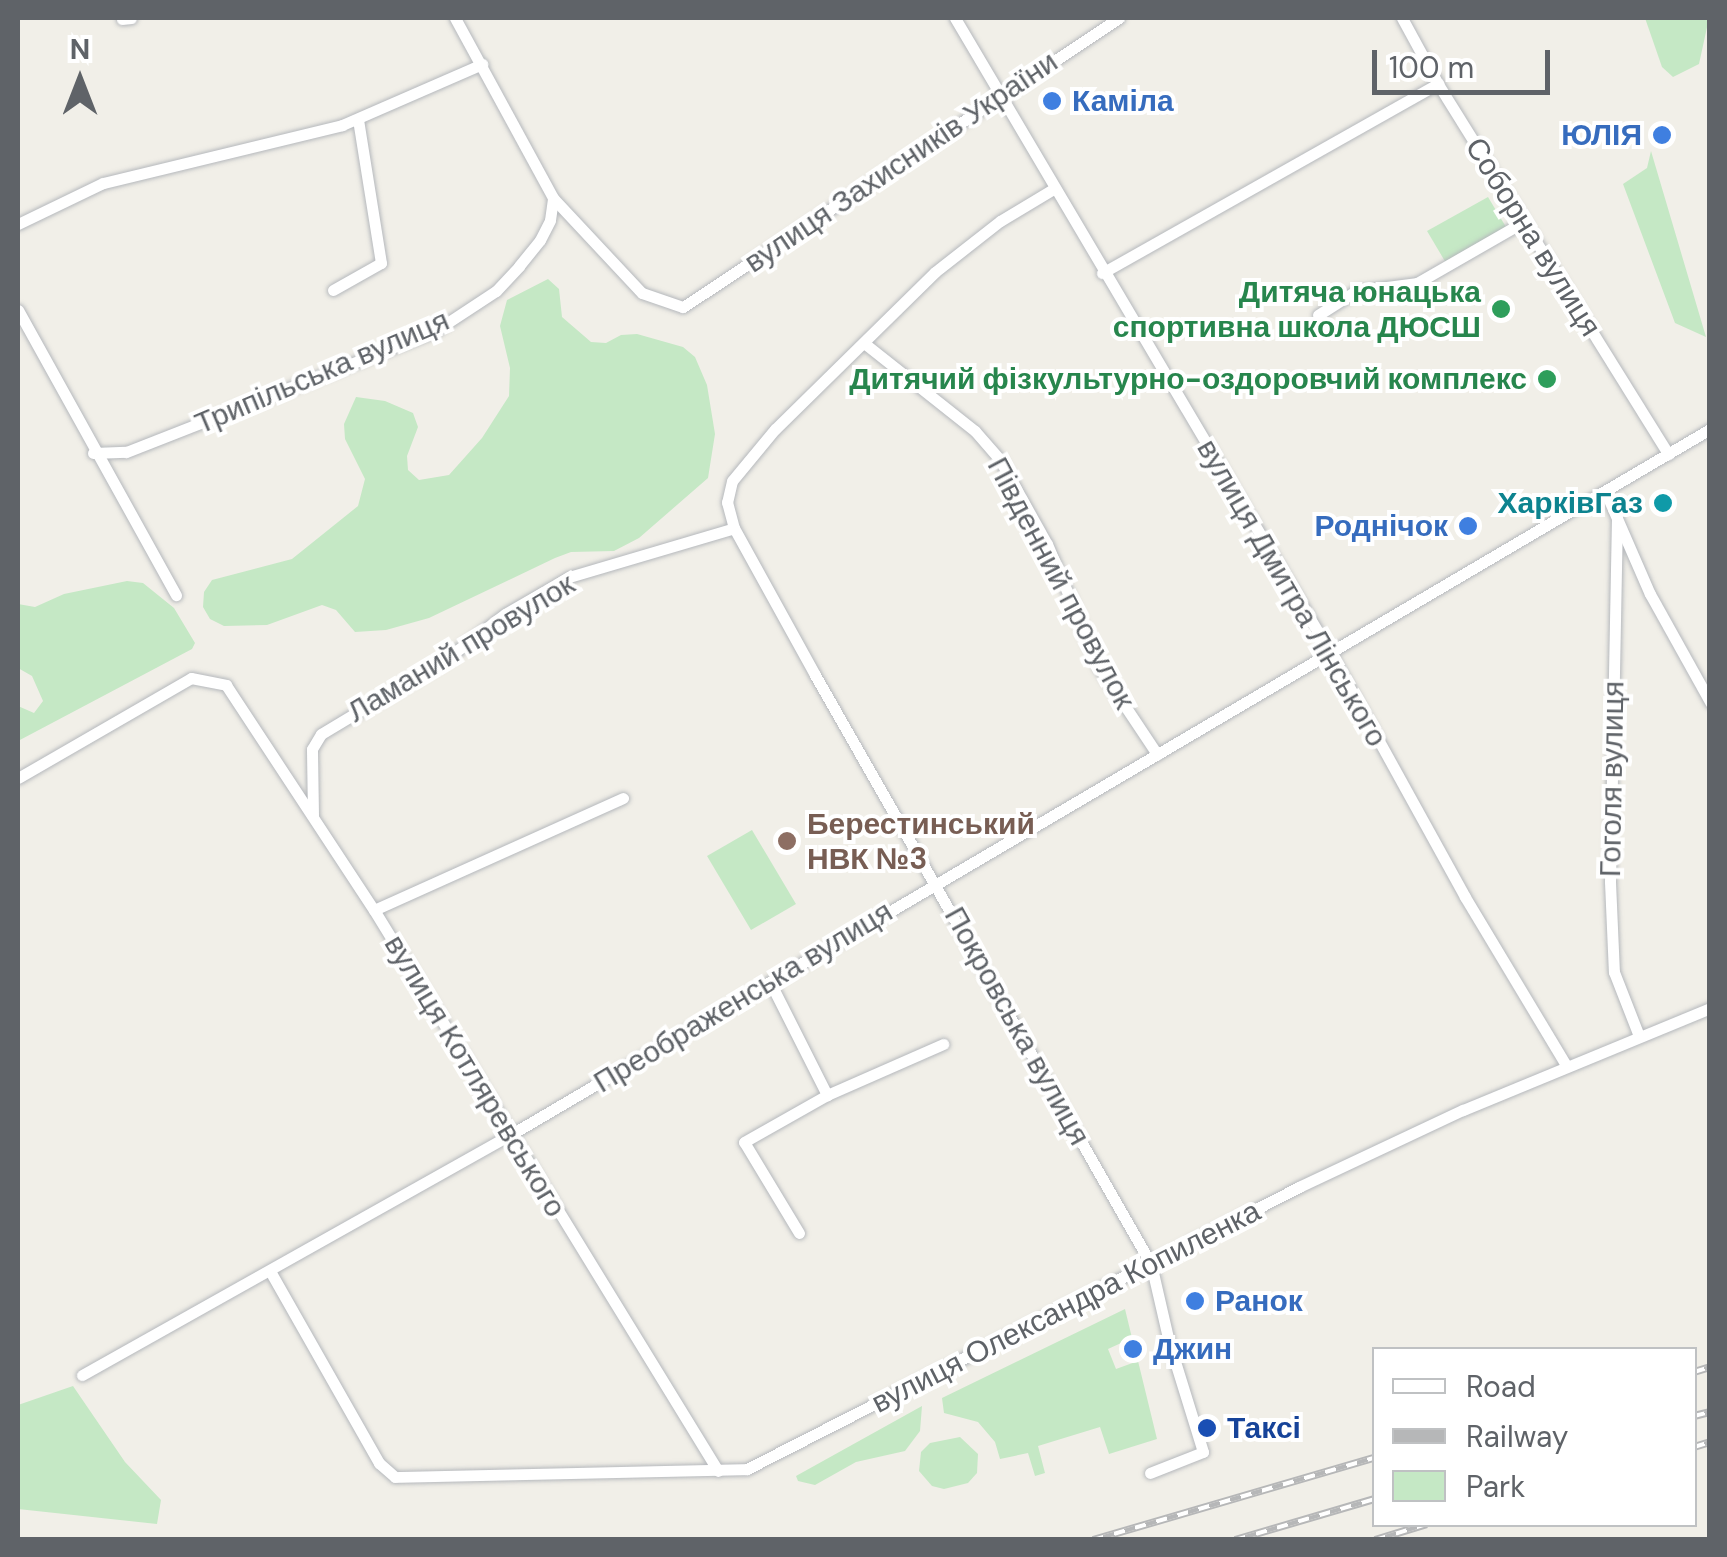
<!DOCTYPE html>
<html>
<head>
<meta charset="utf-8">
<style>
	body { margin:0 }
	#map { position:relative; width:1727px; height:1557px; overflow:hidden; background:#f1efe8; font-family:"DM Sans",sans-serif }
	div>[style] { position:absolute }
	.green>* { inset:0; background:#c5e8c5 }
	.roads { filter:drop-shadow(0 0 2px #b5b8bc) drop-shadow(0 0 2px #b5b8bc) }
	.street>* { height:11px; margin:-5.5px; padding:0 5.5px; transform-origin:5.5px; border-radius:5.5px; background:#fff }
	.rail>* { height:8px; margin-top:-4px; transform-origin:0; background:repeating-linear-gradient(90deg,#fff 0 11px,#b6b7b8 0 22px); box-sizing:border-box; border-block:2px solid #b6b7b8 }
	.dots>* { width:28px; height:28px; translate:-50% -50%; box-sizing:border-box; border:5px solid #fff; border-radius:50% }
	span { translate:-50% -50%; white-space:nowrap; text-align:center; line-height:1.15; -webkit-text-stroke:8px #fff; paint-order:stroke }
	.shop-label { font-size:30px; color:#366cbe; font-weight:700 }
	.left { translate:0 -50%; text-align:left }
	.right { translate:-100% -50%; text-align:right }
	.street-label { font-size:30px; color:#5f6368 }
	.leisure-label { font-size:30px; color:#27864d; font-weight:700 }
	.culture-label { font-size:30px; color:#0d838f; font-weight:700 }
	.education-label { font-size:30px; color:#785e54; font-weight:700 }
	.transit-label { font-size:30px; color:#164399; font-weight:700 }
	.frame { position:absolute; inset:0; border:20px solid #5f6368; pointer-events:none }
	.legend { position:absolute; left:1372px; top:1347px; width:325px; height:180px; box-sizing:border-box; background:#fff; border:2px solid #bfc1c3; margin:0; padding:12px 18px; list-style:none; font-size:30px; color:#5f6368 }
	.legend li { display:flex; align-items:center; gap:20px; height:50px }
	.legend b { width:50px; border:2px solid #bfc1c3 }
	.north { position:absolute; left:30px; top:30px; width:100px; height:100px; -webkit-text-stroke:8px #fff; paint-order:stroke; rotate:0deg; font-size:28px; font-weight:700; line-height:40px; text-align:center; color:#5f6368 }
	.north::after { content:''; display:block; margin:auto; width:35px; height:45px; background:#5f6368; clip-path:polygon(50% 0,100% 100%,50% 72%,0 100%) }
	.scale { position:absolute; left:1372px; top:50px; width:178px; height:45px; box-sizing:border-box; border:5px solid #5f6368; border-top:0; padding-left:12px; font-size:30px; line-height:35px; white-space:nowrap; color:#5f6368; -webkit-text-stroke:8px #fff; paint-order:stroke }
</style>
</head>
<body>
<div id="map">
	<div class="green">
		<i style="clip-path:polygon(1645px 18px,1709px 18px,1699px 64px,1673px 77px,1662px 67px)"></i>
		<i style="clip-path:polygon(1651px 151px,1706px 337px,1675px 323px,1623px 184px,1647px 168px)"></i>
		<i style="clip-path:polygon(1488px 197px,1506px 227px,1446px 263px,1427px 231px)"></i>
		<i style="clip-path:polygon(548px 279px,559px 289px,562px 317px,591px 342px,606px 343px,621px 335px,637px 334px,683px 347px,695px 357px,707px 385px,715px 434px,708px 478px,639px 538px,614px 551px,571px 552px,555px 558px,429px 618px,386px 630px,355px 632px,336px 610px,322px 605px,267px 625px,224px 626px,210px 619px,203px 607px,204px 592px,212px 580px,292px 559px,358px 506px,365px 479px,345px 439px,344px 424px,356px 397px,385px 401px,413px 413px,418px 427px,407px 456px,408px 470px,419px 480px,449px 475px,482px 438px,509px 396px,510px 368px,500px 326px,507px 300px)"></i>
		<i style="clip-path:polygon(127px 581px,143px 583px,174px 608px,195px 643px,192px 649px,18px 741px,18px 706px,34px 713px,43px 701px,32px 676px,18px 668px,18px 604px,35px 607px,64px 594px)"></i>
		<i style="clip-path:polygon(752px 830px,796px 904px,751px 930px,707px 856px)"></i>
		<i style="clip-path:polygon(1125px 1309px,1132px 1338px,1108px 1349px,1116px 1369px,1138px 1361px,1157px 1439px,1109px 1454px,1100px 1427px,1038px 1446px,1045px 1473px,1035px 1476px,1028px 1453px,1000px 1459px,995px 1442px,978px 1422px,944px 1413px,942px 1398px)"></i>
		<i style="clip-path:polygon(73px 1386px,125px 1462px,161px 1500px,157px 1524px,18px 1509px,18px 1405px)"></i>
		<i style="clip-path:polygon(922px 1406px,920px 1431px,905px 1451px,856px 1462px,815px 1485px,798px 1481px,796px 1476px)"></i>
		<i style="clip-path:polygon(960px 1437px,978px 1454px,977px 1473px,968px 1483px,944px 1489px,932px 1486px,919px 1471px,921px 1452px,930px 1443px)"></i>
	</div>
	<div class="roads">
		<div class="street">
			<i style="left:455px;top:18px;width:205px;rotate:61.4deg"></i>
			<i style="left:553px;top:198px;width:130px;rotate:46.9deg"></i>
			<i style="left:642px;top:293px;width:43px;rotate:18.9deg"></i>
			<i style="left:683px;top:307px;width:523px;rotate:-33.54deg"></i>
			<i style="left:955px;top:18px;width:739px;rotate:59.41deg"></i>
			<i style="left:1331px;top:654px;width:277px;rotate:61.1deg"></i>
			<i style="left:1465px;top:897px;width:196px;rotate:59deg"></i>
			<i style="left:1402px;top:18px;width:75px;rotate:61.4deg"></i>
			<i style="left:1438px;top:84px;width:436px;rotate:58.1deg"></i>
			<i style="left:122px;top:19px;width:9px;rotate:-6deg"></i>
			<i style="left:1055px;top:188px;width:64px;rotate:149deg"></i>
			<i style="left:1000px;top:221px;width:83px;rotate:141.9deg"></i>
			<i style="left:935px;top:272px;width:224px;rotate:135.5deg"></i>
			<i style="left:775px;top:429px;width:67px;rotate:129.6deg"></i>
			<i style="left:732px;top:481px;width:22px;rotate:103deg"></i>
			<i style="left:727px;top:502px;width:27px;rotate:75deg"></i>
			<i style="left:734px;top:528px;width:168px;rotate:61.1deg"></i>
			<i style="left:815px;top:675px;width:678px;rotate:60.3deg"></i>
			<i style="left:1151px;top:1264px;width:80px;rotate:77deg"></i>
			<i style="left:1169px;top:1342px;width:115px;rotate:72.8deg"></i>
			<i style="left:1203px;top:1452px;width:57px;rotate:158.4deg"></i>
			<i style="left:18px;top:224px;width:94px;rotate:-25.8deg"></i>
			<i style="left:103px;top:183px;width:246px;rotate:-13.6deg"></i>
			<i style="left:342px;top:125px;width:153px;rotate:-23.5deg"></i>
			<i style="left:1102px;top:273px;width:386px;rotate:-29.4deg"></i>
			<i style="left:333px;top:290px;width:55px;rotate:-29.4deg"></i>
			<i style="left:381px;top:263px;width:146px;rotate:-99.1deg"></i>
			<i style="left:18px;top:310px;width:326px;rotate:61deg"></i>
			<i style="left:1318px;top:315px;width:45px;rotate:-32.3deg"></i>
			<i style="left:1356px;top:291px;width:62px;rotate:-7.5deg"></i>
			<i style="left:1417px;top:283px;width:122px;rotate:-29.9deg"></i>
			<i style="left:864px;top:343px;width:142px;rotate:38.4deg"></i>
			<i style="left:975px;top:431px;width:38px;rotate:49deg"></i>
			<i style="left:1000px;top:460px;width:96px;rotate:60.8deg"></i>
			<i style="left:1047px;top:544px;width:134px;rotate:67.1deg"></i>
			<i style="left:1099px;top:667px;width:105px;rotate:56.3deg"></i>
			<i style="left:93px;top:453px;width:33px;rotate:-2deg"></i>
			<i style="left:126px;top:452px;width:332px;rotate:-21.4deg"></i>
			<i style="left:435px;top:331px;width:73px;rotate:-33.3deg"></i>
			<i style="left:496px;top:291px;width:34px;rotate:-47deg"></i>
			<i style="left:519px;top:266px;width:33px;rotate:-51deg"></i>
			<i style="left:540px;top:240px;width:22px;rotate:-63deg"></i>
			<i style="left:550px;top:220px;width:22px;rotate:-82deg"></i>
			<i style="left:1606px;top:493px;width:110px;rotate:66.5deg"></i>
			<i style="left:1650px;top:594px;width:124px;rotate:60.9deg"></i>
			<i style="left:1617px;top:517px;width:365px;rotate:91.1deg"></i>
			<i style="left:1610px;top:882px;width:90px;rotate:87.5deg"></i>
			<i style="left:1614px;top:972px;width:69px;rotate:68.7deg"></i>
			<i style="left:18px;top:778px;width:200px;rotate:-30deg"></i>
			<i style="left:191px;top:678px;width:36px;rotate:11deg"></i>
			<i style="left:226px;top:685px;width:269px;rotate:56.7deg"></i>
			<i style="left:374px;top:910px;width:658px;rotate:58.48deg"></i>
			<i style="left:313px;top:815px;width:66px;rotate:-90.9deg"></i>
			<i style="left:312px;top:749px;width:17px;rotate:-59deg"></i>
			<i style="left:321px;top:734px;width:146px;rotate:-31deg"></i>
			<i style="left:446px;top:659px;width:74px;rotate:-37.3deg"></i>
			<i style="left:505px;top:614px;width:74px;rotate:-30deg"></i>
			<i style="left:569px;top:577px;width:172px;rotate:-16.5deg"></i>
			<i style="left:374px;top:910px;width:273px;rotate:-24.2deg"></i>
			<i style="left:770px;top:982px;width:127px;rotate:63.2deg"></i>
			<i style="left:799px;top:1233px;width:106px;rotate:-121.1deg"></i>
			<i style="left:744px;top:1142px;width:95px;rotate:-29.5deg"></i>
			<i style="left:827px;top:1095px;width:127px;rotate:-23.7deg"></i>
			<i style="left:270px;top:1271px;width:221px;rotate:60.4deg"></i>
			<i style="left:379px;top:1463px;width:21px;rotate:41deg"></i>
			<i style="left:395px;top:1477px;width:352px;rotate:-1.3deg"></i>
			<i style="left:747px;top:1469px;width:620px;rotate:-27.06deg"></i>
			<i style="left:1299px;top:1187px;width:181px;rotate:-25.2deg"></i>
			<i style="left:1463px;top:1110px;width:267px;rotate:-22.4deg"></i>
			<i style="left:82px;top:1375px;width:491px;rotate:-29.3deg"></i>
			<i style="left:510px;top:1135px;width:1392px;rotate:-30.47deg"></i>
		</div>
	</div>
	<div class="rail">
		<i style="left:1694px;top:1372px;width:17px;rotate:-17deg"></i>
		<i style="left:1694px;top:1416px;width:16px;rotate:-14deg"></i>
		<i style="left:1694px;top:1447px;width:17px;rotate:-17deg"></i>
		<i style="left:1093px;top:1540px;width:293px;rotate:-16.3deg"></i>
		<i style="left:1235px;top:1540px;width:145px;rotate:-16.4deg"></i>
		<i style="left:1375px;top:1540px;width:54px;rotate:-17.1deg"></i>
	</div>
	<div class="dots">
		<i style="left:1052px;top:101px;background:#3f7fe0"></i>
		<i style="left:1662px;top:135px;background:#3f7fe0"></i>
		<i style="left:1501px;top:309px;background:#2e9e5b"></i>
		<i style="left:1547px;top:379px;background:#2e9e5b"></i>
		<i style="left:1663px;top:503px;background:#0f9aa8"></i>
		<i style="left:1468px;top:526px;background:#3f7fe0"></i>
		<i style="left:787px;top:841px;background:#8d6e63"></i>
		<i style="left:1195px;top:1301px;background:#3f7fe0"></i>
		<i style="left:1133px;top:1349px;background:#3f7fe0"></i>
		<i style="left:1207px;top:1428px;background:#1a4fb4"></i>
	</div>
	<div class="shop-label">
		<span class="left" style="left:1072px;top:101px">Каміла</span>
		<span class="right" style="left:1642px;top:135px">ЮЛІЯ</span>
		<span class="right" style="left:1448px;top:526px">Роднічок</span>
		<span class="left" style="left:1215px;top:1301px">Ранок</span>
		<span class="left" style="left:1153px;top:1349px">Джин</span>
	</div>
	<div class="street-label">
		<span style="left:901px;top:162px;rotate:-34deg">вулиця Захисників України</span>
		<span style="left:1533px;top:237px;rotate:58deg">Соборна вулиця</span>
		<span style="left:322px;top:372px;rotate:-23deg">Трипільська вулиця</span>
		<span style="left:1061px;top:583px;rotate:62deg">Південний провулок</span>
		<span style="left:1292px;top:593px;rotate:60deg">вулиця Дмитра Лінського</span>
		<span style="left:461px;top:648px;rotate:-31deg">Ламаний провулок</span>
		<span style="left:1612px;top:779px;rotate:-89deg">Гоголя вулиця</span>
		<span style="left:743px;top:997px;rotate:-31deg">Преображенська вулиця</span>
		<span style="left:1017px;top:1026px;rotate:61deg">Покровська вулиця</span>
		<span style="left:475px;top:1076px;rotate:59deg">вулиця Котляревського</span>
		<span style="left:1066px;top:1307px;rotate:-27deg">вулиця Олександра Копиленка</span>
	</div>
	<div class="leisure-label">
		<span class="right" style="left:1481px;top:309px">Дитяча юнацька<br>спортивна школа ДЮСШ</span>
		<span class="right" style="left:1527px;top:379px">Дитячий фізкультурно-оздоровчий комплекс</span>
	</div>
	<div class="culture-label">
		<span class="right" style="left:1643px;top:503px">ХарківГаз</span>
	</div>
	<div class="education-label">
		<span class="left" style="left:807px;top:841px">Берестинський<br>НВК №3</span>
	</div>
	<div class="transit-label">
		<span class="left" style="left:1227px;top:1428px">Таксі</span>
	</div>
	<div class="frame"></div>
	<ul class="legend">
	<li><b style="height:12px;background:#fff"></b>Road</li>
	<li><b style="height:12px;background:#b6b7b8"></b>Railway</li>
	<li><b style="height:28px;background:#c5e8c5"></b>Park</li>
	</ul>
	<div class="north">N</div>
	<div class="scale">100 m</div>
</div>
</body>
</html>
